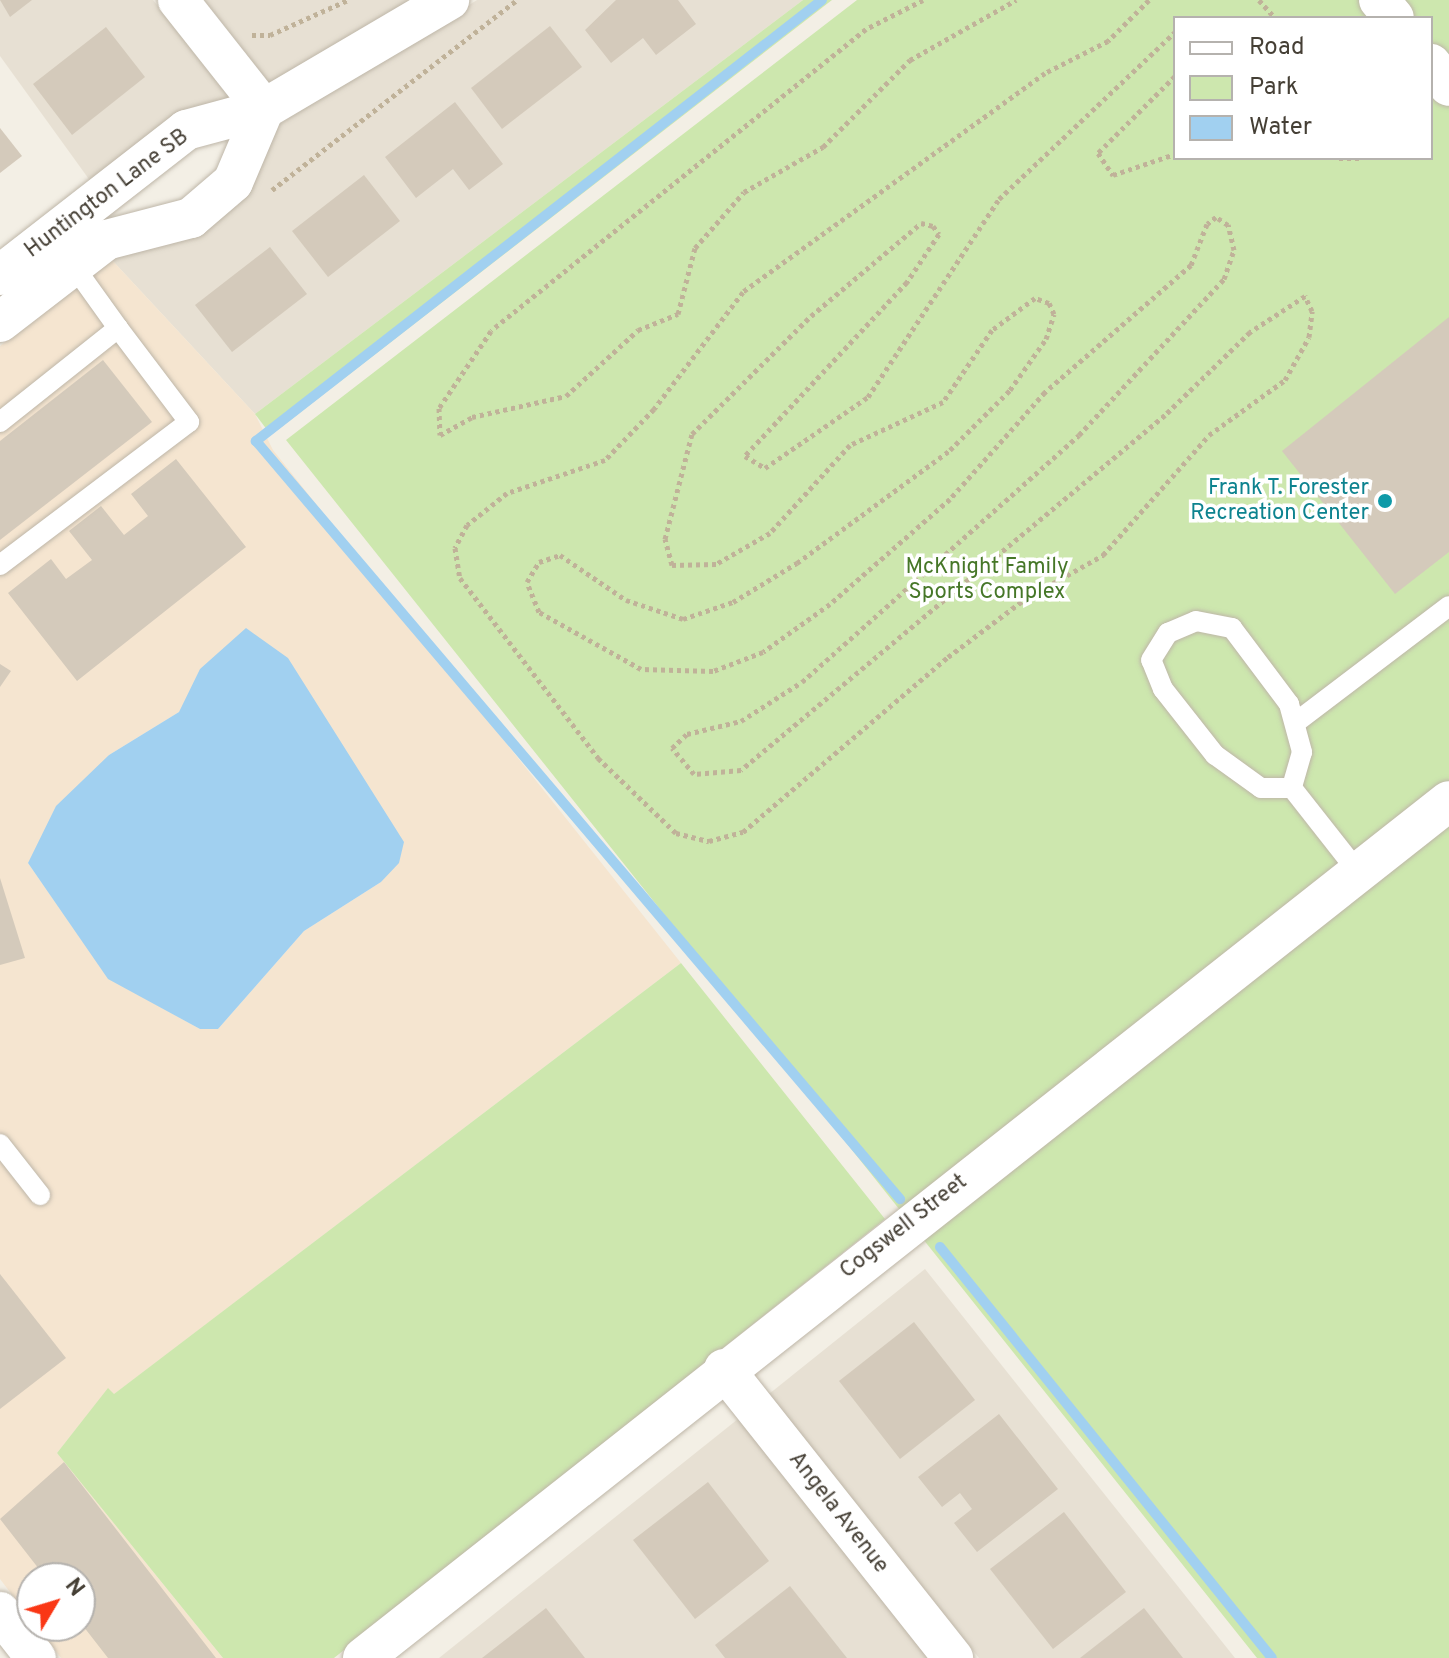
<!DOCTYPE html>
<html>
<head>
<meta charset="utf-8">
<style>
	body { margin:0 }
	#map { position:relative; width:1449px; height:1658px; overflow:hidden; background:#f3efe5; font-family:Overpass,sans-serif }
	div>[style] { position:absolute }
	.residential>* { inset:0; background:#e7e0d3 }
	.commercial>* { inset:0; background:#f5e5d0 }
	.green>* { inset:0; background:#cde7ae }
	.water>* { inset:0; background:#a1d0f0 }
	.stream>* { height:10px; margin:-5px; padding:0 5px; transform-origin:5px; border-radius:5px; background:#a1d0f0 }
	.building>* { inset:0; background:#d4cabb }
	.path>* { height:5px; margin-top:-2.5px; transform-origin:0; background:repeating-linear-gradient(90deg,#c0b299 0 4px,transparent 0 8px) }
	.roads { filter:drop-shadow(0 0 2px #beb6a8) drop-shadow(0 0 2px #beb6a8) }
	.lane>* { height:20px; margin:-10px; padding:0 10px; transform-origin:10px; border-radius:10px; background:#fff }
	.street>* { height:40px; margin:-20px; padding:0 20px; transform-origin:20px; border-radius:20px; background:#fff }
	.dots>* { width:22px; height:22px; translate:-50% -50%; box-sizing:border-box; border:4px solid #fff; border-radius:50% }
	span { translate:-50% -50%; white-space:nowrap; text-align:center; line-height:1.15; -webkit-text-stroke:7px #fff; paint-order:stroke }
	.street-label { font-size:22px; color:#453f35 }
	.culture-label { font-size:22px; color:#0d838f }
	.right { translate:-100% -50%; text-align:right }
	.park-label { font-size:22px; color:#467728 }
	.legend { position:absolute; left:1173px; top:16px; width:260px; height:144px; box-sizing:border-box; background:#fff; border:2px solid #b5b2ae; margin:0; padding:10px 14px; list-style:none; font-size:24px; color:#453f35 }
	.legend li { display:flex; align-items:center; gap:16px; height:40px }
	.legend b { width:40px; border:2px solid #b5b2ae }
	.north { position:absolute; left:16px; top:1562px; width:80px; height:80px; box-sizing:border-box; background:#fff; border:2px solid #b5b2ae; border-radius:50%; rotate:52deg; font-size:22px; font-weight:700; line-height:32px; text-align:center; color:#453f35 }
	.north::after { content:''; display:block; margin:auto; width:28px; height:36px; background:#fa3715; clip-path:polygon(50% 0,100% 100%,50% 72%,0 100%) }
</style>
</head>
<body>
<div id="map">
	<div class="residential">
		<i style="clip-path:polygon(0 0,153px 0,231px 99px,91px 182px,0 56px)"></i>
		<i style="clip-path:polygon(204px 0,419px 0,271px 86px)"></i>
		<i style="clip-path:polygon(477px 0,803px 0,255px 414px,111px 259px,203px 231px,278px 125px)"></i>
		<i style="clip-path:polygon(925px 1269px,1235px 1658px,979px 1658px,769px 1394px)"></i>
		<i style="clip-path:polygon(738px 1419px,928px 1658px,439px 1658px)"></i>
	</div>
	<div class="commercial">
		<i style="clip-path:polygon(evenodd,111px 259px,255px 414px,273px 450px,681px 963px,113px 1395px,108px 1389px,57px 1453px,223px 1658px,61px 1658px,36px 1626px,80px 1626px,80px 1578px,32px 1578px,32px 1621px,0 1579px,0 346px,111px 259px,179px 712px,341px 745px,403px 842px,381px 882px,304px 931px,218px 1029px,200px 1029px,108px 978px,28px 863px,109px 755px,179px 712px)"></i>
	</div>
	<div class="green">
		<i style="clip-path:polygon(803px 0,832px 0,271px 435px,255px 414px)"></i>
		<i style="clip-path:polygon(evenodd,857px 0,1449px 0,1449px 1658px,1257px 1658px,286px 440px,857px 0,1175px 18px,1431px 18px,1431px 158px,1175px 158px,1175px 18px)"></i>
		<i style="clip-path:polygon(681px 963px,885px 1219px,334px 1658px,223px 1658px,57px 1453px,108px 1388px,114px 1394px)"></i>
	</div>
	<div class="water">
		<i style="clip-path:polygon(246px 628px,288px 658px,404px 842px,399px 863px,381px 882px,304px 931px,218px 1029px,200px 1029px,108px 979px,28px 863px,56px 806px,109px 755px,179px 712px,200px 669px)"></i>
	</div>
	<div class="stream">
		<i style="left:822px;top:0;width:718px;rotate:142.08deg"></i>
		<i style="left:256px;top:441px;width:995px;rotate:49.65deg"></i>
		<i style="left:940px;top:1247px;width:528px;rotate:51.07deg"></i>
	</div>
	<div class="building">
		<i style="clip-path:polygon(0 0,32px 0,10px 17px)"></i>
		<i style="clip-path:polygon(616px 0,678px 0,696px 24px,656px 55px,643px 38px,611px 63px,585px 30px)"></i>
		<i style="clip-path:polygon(550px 26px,582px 67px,502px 129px,471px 88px)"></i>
		<i style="clip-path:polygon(106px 27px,145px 77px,72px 135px,33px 84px)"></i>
		<i style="clip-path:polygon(455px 102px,503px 164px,469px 190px,453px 169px,416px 198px,385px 157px)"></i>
		<i style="clip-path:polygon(0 128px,22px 156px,0 173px)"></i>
		<i style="clip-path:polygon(364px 175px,400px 221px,328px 277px,292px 231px)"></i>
		<i style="clip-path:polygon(270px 247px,307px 294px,232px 352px,195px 305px)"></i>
		<i style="clip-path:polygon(1449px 317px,1449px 552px,1395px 594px,1282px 451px)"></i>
		<i style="clip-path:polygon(103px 360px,152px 422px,0 540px,0 441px)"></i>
		<i style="clip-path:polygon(176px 459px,246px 547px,77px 681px,8px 593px,51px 559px,66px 579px,92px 560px,69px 531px,101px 506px,124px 535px,148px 516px,131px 494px)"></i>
		<i style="clip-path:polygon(0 664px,11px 671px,0 687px)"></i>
		<i style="clip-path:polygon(0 878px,25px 958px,0 965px)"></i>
		<i style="clip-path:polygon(0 1274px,66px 1358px,0 1409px)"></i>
		<i style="clip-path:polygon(914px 1322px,975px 1400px,900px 1459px,839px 1381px)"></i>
		<i style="clip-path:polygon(999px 1414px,1058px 1489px,977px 1552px,954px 1523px,972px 1509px,960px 1493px,942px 1507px,918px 1477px)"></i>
		<i style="clip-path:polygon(64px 1462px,216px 1658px,108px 1658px,80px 1622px,80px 1578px,46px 1578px,0 1519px)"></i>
		<i style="clip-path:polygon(708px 1482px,769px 1561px,695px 1619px,633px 1540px)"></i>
		<i style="clip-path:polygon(1064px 1512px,1126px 1592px,1053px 1649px,990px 1569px)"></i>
		<i style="clip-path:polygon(790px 1586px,847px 1658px,725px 1658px,715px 1645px)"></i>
		<i style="clip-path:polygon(546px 1608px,585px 1658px,482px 1658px)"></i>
		<i style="clip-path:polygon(1144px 1608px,1183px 1658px,1080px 1658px)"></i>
	</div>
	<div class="path">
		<i style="left:923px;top:0;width:64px;rotate:153deg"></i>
		<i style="left:866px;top:29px;width:481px;rotate:141.2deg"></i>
		<i style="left:491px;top:331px;width:93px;rotate:124deg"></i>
		<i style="left:439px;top:408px;width:27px;rotate:88deg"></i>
		<i style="left:440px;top:435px;width:37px;rotate:-29deg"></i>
		<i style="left:472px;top:417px;width:96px;rotate:-12.6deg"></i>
		<i style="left:566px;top:396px;width:98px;rotate:-42.5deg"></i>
		<i style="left:638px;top:330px;width:43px;rotate:-21.8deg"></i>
		<i style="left:678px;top:314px;width:68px;rotate:-75.6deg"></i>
		<i style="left:695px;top:248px;width:74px;rotate:-48.8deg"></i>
		<i style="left:744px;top:192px;width:91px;rotate:-29.7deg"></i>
		<i style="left:823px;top:147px;width:123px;rotate:-45deg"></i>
		<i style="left:910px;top:60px;width:122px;rotate:-29.5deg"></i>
		<i style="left:1149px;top:0;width:58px;rotate:135deg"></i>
		<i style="left:1108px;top:41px;width:71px;rotate:153.1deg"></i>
		<i style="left:1045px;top:73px;width:373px;rotate:144.1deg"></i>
		<i style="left:743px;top:292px;width:147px;rotate:127.3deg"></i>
		<i style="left:654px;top:409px;width:71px;rotate:133.9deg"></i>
		<i style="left:605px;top:460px;width:103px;rotate:161.4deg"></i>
		<i style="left:507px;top:493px;width:51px;rotate:141.3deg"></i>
		<i style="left:467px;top:525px;width:26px;rotate:118deg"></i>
		<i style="left:455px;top:548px;width:30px;rotate:81deg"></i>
		<i style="left:460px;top:578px;width:227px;rotate:52.5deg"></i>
		<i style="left:598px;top:758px;width:108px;rotate:43.9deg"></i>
		<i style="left:676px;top:833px;width:34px;rotate:14deg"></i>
		<i style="left:709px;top:841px;width:35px;rotate:-15deg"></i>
		<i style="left:743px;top:832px;width:270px;rotate:-40.5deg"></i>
		<i style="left:948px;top:657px;width:96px;rotate:-37deg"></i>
		<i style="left:1025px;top:599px;width:90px;rotate:-29.4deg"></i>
		<i style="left:1103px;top:555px;width:160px;rotate:-48.5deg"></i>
		<i style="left:1209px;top:435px;width:94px;rotate:-35.9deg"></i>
		<i style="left:1285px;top:380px;width:49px;rotate:-60.8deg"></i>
		<i style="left:1309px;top:337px;width:26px;rotate:-83deg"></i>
		<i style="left:1312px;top:311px;width:17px;rotate:-115deg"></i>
		<i style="left:1305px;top:296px;width:66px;rotate:146.8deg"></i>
		<i style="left:1250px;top:332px;width:119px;rotate:135.7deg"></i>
		<i style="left:1165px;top:415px;width:553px;rotate:140.06deg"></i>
		<i style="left:741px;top:770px;width:47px;rotate:175.1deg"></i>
		<i style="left:694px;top:774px;width:34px;rotate:-130deg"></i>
		<i style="left:672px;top:748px;width:21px;rotate:-43deg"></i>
		<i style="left:687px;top:734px;width:56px;rotate:-13.5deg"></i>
		<i style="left:741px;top:721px;width:72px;rotate:-32.6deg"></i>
		<i style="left:802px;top:682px;width:371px;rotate:-41.7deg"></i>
		<i style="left:1079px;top:435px;width:213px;rotate:-47.1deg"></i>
		<i style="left:1224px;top:279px;width:31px;rotate:-71deg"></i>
		<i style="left:1234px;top:250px;width:26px;rotate:-103deg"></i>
		<i style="left:1228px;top:225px;width:14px;rotate:-146deg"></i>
		<i style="left:1216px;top:217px;width:11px;rotate:142deg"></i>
		<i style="left:1207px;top:224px;width:44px;rotate:111.3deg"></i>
		<i style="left:1191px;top:265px;width:194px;rotate:139deg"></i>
		<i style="left:1045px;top:392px;width:143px;rotate:131.6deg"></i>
		<i style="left:950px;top:499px;width:159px;rotate:138.8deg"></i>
		<i style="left:830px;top:604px;width:82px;rotate:144.4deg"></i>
		<i style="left:763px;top:652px;width:53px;rotate:159.2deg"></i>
		<i style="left:713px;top:671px;width:72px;rotate:-178.4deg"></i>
		<i style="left:641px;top:669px;width:117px;rotate:-150.8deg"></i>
		<i style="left:539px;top:612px;width:32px;rotate:-112deg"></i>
		<i style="left:527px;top:582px;width:23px;rotate:-59deg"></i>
		<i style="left:539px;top:562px;width:22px;rotate:-18deg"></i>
		<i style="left:560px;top:555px;width:80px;rotate:34.3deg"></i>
		<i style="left:626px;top:600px;width:60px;rotate:18.4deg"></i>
		<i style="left:683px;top:619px;width:53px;rotate:-18.8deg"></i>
		<i style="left:733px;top:602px;width:75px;rotate:-31.4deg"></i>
		<i style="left:797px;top:563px;width:190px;rotate:-36.4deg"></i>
		<i style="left:950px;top:450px;width:85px;rotate:-45deg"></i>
		<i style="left:1010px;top:390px;width:62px;rotate:-54.8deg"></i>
		<i style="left:1046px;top:339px;width:26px;rotate:-72deg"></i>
		<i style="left:1054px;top:314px;width:12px;rotate:-114deg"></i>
		<i style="left:1049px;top:303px;width:15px;rotate:-160deg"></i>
		<i style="left:1035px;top:298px;width:54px;rotate:143.3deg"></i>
		<i style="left:992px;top:330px;width:87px;rotate:124.2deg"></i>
		<i style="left:943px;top:402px;width:102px;rotate:155.2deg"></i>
		<i style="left:850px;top:445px;width:119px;rotate:132.3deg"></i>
		<i style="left:770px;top:533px;width:62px;rotate:150.1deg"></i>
		<i style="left:716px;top:564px;width:44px;rotate:178.7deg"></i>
		<i style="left:672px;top:565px;width:27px;rotate:-105deg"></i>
		<i style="left:665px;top:539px;width:108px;rotate:-75.6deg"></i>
		<i style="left:692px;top:434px;width:168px;rotate:-44.8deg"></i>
		<i style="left:811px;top:316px;width:144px;rotate:-40.2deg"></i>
		<i style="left:921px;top:223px;width:12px;rotate:14deg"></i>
		<i style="left:933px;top:226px;width:10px;rotate:53deg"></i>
		<i style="left:939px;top:234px;width:58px;rotate:123.7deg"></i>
		<i style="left:907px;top:282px;width:238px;rotate:133deg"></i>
		<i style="left:745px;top:456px;width:23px;rotate:31deg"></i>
		<i style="left:765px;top:468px;width:125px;rotate:-34.6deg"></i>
		<i style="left:868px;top:397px;width:237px;rotate:-56.5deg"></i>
		<i style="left:999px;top:199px;width:243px;rotate:-43.5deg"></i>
		<i style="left:1259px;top:0;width:24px;rotate:48deg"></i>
		<i style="left:252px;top:35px;width:18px"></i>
		<i style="left:270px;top:35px;width:85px;rotate:-24.2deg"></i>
		<i style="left:1175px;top:76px;width:109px;rotate:135deg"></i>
		<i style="left:1098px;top:153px;width:27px;rotate:56deg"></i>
		<i style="left:1113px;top:175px;width:65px;rotate:-18.7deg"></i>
		<i style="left:1339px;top:158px;width:22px"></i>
		<i style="left:272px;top:190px;width:310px;rotate:-37.8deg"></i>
	</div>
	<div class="roads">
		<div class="lane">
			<i style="left:70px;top:261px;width:82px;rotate:54.4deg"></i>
			<i style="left:0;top:422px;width:151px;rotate:-38.5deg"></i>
			<i style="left:118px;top:328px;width:118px;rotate:52.9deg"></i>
			<i style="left:189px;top:422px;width:237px;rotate:142.9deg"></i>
			<i style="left:1196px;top:621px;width:37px;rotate:11deg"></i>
			<i style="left:1232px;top:628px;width:95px;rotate:53.1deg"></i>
			<i style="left:1289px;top:704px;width:50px;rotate:74.8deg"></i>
			<i style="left:1302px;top:752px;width:37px;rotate:106deg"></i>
			<i style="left:1292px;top:788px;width:31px;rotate:180deg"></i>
			<i style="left:1261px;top:788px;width:57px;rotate:-144.3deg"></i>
			<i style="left:1215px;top:755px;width:84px;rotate:-128.2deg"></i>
			<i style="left:1163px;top:689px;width:31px;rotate:-112deg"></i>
			<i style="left:1151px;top:660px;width:32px;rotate:-58deg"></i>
			<i style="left:1168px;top:633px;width:30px;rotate:-23deg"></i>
			<i style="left:1295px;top:723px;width:193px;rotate:-37.2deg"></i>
			<i style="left:1292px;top:788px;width:107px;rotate:51.8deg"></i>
			<i style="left:0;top:1144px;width:65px;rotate:51.9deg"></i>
		</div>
		<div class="street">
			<i style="left:178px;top:0;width:139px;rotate:51.7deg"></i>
			<i style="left:1379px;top:0;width:23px;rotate:50deg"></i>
			<i style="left:1431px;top:64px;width:28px;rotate:51deg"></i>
			<i style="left:0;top:275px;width:236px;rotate:-37.9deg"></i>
			<i style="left:186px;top:130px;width:81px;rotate:-15.1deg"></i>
			<i style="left:264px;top:109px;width:215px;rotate:-30.5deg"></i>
			<i style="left:0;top:322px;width:134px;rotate:-37.7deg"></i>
			<i style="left:106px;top:240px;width:88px;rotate:-14.5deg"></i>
			<i style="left:191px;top:218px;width:55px;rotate:-40.6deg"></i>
			<i style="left:233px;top:182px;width:79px;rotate:-67deg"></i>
			<i style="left:724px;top:1369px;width:369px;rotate:51.6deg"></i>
			<i style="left:0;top:1612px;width:58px;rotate:52deg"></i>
			<i style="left:363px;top:1658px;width:1383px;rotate:-38.28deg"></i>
		</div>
	</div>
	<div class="dots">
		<i style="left:1385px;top:501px;background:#0f9aa8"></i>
	</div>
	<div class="street-label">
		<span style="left:107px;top:194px;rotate:-37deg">Huntington Lane SB</span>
		<span style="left:904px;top:1227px;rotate:-38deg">Cogswell Street</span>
		<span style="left:838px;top:1513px;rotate:52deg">Angela Avenue</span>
	</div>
	<div class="culture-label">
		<span class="right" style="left:1369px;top:501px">Frank T. Forester<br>Recreation Center</span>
	</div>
	<div class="park-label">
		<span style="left:987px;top:580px">McKnight Family<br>Sports Complex</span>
	</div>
	<ul class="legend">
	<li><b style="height:10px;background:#fff"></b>Road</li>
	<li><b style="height:22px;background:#cde7ae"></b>Park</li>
	<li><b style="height:22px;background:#a1d0f0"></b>Water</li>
	</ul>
	<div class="north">N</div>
</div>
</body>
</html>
